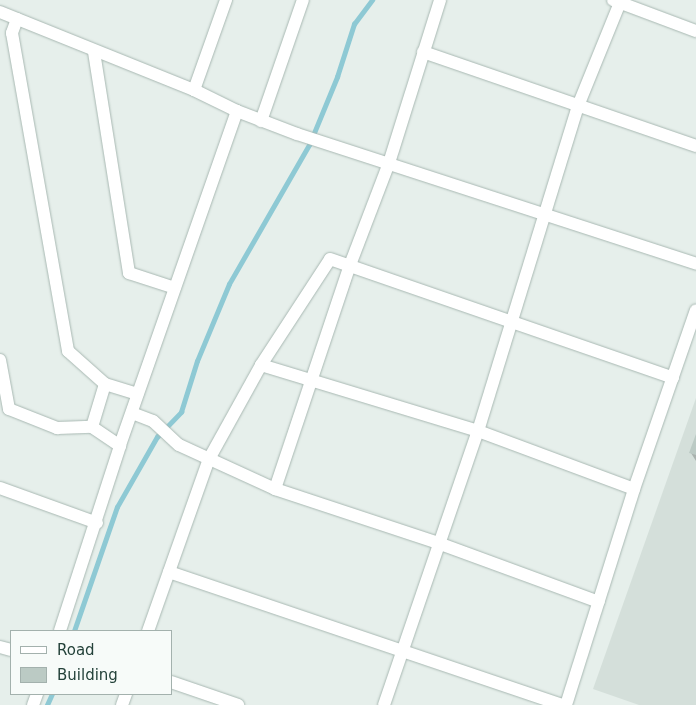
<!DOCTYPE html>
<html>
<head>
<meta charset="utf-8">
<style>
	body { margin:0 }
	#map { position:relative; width:696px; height:705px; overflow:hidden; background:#e6efeb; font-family:"DejaVu Sans",sans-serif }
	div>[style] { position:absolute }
	.built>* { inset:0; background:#d4dfda }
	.shadow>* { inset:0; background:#0003 }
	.stream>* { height:4.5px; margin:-2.25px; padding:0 2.25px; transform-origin:2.25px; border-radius:2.25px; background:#8ec9d4 }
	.building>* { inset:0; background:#bbcac4 }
	.roads { filter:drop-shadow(0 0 1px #a8b8b2) drop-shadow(0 0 1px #a8b8b2) }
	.street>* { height:12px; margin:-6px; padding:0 6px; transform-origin:6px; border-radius:6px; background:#fff }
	span { translate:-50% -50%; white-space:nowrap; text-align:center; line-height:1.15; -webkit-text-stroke:4px #f7fbf9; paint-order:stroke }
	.legend { position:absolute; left:10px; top:630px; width:162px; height:65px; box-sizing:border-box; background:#f7fbf9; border:1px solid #a3b1ad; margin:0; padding:6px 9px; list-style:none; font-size:15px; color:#24423a }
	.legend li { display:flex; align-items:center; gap:10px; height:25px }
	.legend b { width:25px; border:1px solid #a3b1ad }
</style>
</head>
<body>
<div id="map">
	<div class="built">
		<i style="clip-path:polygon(696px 398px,696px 705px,639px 705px,593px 689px)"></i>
	</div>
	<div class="shadow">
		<i style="clip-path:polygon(696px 437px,696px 461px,691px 453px)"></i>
	</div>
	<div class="stream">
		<i style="left:74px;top:631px;width:131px;rotate:-70.9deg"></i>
		<i style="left:117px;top:507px;width:81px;rotate:-60.3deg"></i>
		<i style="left:157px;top:437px;width:35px;rotate:-46deg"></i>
		<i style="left:181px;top:412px;width:53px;rotate:-72.6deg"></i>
		<i style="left:197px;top:361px;width:83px;rotate:-67.4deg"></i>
		<i style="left:229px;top:284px;width:160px;rotate:-60.1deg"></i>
		<i style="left:309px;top:145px;width:74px;rotate:-67.6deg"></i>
		<i style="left:337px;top:77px;width:56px;rotate:-72.2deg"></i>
		<i style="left:354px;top:24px;width:30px;rotate:-53deg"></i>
		<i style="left:47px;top:705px;width:12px;rotate:-66deg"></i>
	</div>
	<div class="building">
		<i style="clip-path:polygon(696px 434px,696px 455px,689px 453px)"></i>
	</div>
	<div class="roads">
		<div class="street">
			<i style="left:613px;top:0;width:89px;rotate:20.5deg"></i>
			<i style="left:0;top:12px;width:209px;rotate:21.9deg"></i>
			<i style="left:194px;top:90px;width:48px;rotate:26deg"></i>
			<i style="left:237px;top:111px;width:355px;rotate:109.3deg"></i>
			<i style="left:120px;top:446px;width:194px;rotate:108deg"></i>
			<i style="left:17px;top:19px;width:15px;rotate:110deg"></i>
			<i style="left:12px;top:33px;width:323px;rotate:80deg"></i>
			<i style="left:68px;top:351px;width:50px;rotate:41.7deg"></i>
			<i style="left:105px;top:384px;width:34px;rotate:17deg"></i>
			<i style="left:94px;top:52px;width:224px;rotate:81deg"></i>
			<i style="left:129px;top:273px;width:48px;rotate:18.1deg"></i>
			<i style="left:423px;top:52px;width:289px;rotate:19deg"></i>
			<i style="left:194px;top:90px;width:96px;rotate:-70.4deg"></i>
			<i style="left:237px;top:111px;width:64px;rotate:21deg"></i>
			<i style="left:297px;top:134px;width:420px;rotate:18deg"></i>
			<i style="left:261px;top:121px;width:128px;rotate:-70.9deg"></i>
			<i style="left:0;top:360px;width:50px;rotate:79.6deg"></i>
			<i style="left:9px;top:409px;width:52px;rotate:21.6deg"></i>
			<i style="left:57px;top:428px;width:35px;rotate:-2deg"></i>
			<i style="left:261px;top:365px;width:227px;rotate:16.9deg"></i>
			<i style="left:478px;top:431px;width:166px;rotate:20.4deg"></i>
			<i style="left:105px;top:384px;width:45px;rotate:106.8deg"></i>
			<i style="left:92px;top:427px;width:34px;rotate:34deg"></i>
			<i style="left:132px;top:413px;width:22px;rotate:21deg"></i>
			<i style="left:153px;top:421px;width:35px;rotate:43deg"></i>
			<i style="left:179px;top:445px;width:106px;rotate:24.6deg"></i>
			<i style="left:275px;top:489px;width:172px;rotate:18.3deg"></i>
			<i style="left:438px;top:543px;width:171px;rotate:20.1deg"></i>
			<i style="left:0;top:488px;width:103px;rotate:19.8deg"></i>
			<i style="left:275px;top:489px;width:236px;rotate:-71.5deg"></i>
			<i style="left:350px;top:265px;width:109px;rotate:-69.1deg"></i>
			<i style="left:389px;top:163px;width:171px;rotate:-72.6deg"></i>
			<i style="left:169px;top:572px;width:415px;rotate:18.7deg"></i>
			<i style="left:148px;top:631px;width:182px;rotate:-70.5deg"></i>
			<i style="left:209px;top:459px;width:107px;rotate:-61deg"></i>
			<i style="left:261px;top:365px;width:126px;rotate:-56.9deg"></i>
			<i style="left:330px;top:259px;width:363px;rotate:19.1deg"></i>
			<i style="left:0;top:647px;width:11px;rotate:15deg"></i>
			<i style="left:171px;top:682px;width:71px;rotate:18.9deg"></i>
			<i style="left:33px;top:705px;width:12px;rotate:-70deg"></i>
			<i style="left:122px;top:705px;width:12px;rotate:-70deg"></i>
			<i style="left:384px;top:705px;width:290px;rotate:-71.1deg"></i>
			<i style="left:478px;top:431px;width:340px;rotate:-72.9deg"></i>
			<i style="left:578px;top:106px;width:114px;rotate:-67.9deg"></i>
			<i style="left:566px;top:705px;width:226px;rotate:-72.5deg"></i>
			<i style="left:634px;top:489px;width:189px;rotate:-70.9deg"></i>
		</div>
	</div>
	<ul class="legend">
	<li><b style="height:6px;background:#fff"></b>Road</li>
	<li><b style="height:14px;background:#bbcac4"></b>Building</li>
	</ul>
</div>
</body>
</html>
